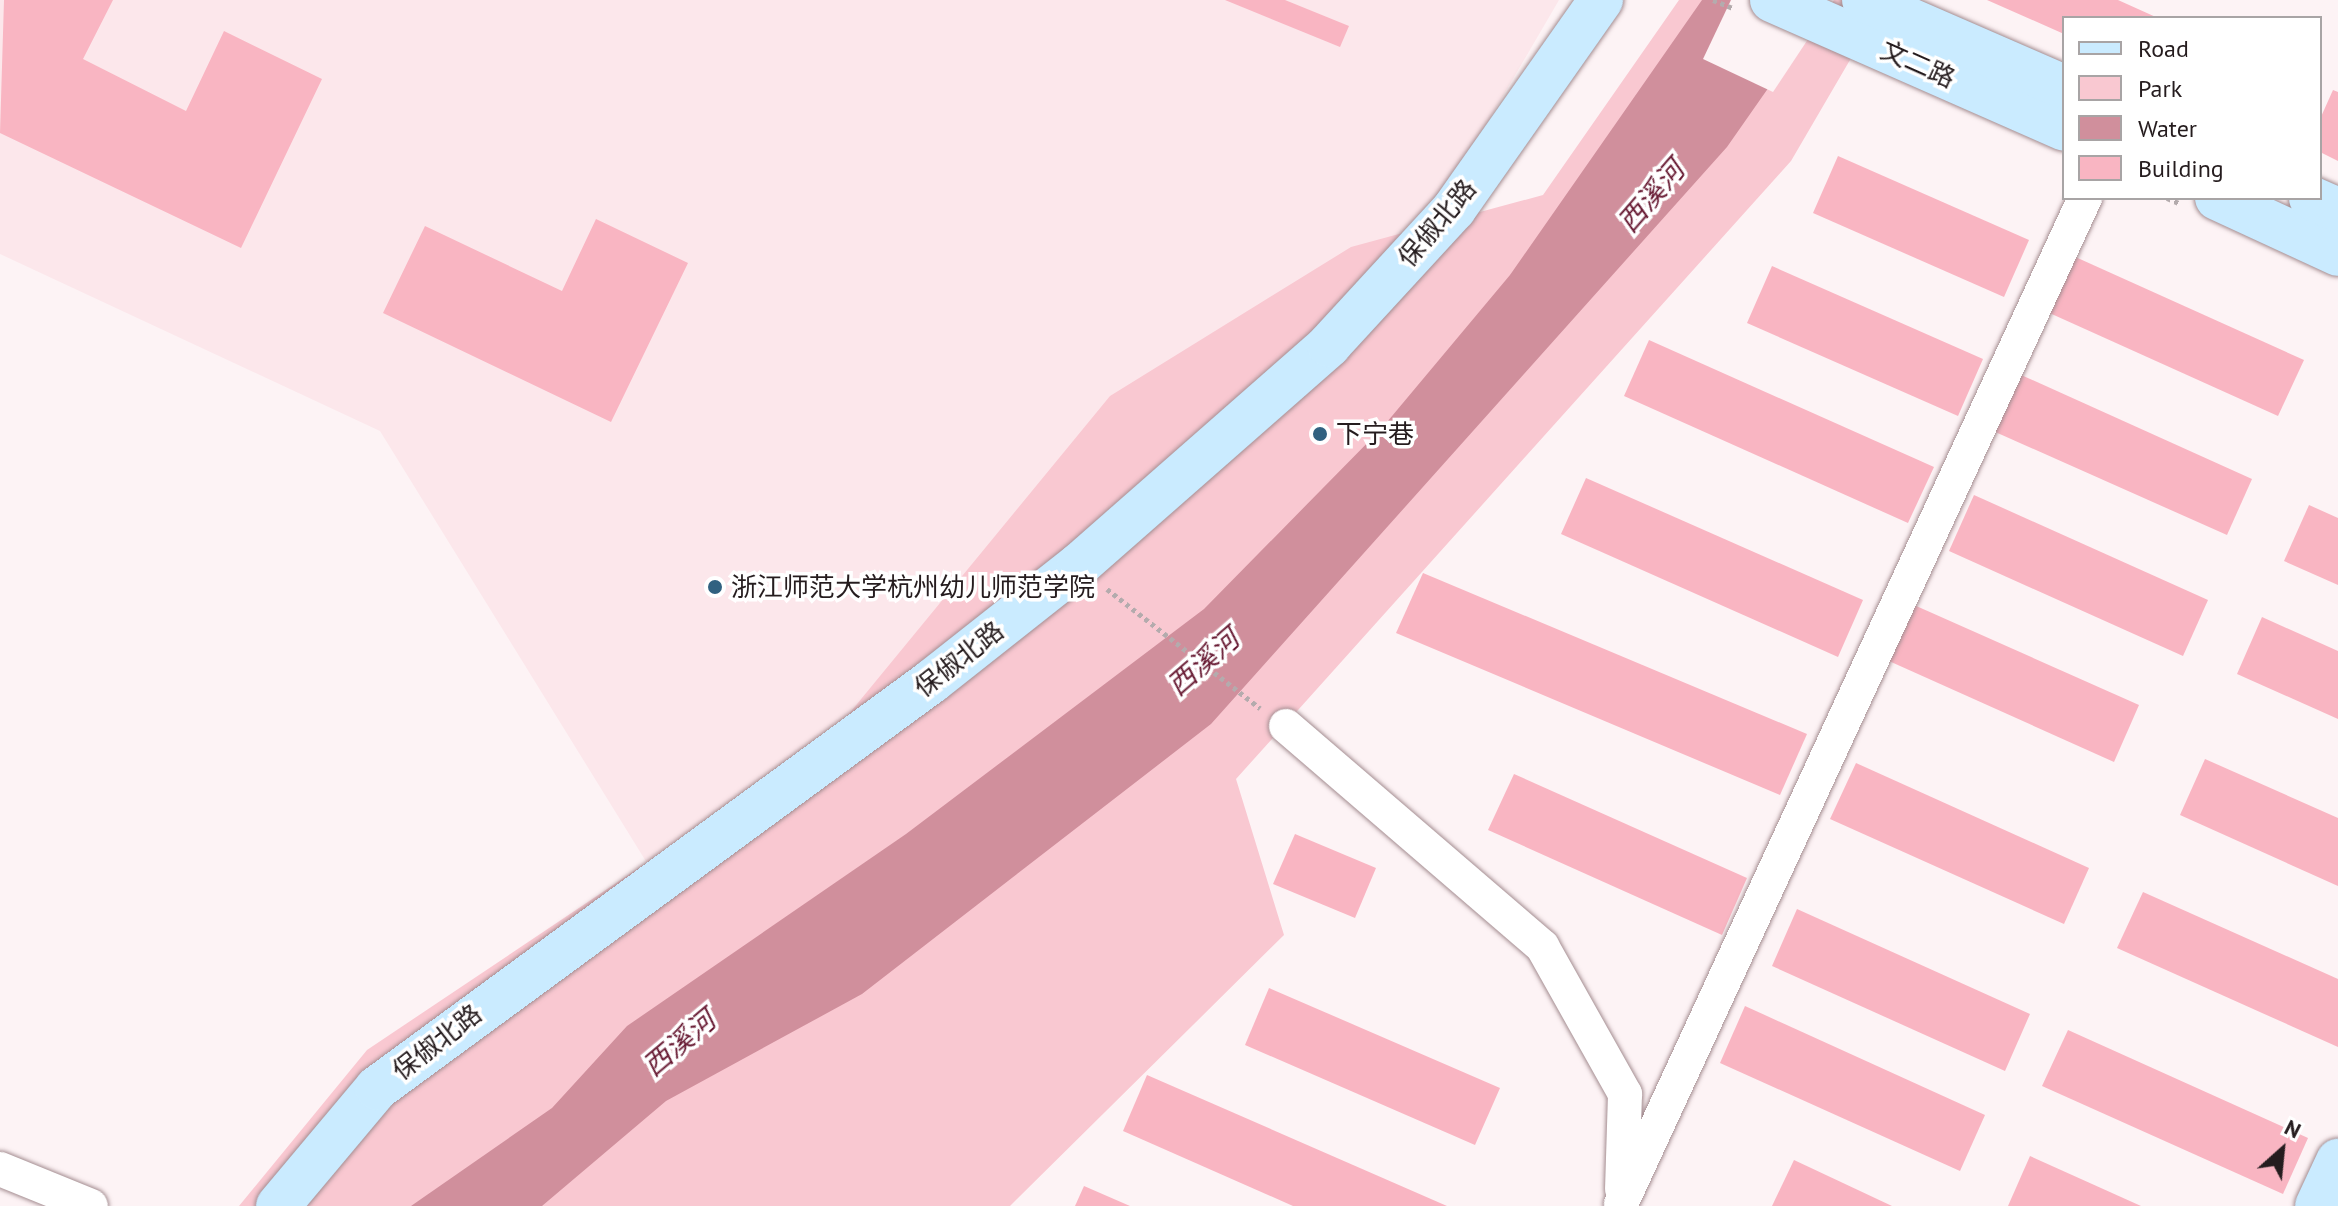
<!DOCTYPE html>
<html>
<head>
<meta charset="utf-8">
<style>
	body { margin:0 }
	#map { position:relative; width:2338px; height:1206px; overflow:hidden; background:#fdf3f5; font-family:"PT Sans","Noto Sans SC",sans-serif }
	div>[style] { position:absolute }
	.built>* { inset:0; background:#fce7eb }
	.green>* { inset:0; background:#f9c8d1 }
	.water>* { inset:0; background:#d08f9c }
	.pier>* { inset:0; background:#fdf3f5 }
	.building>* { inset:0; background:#f9b5c2 }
	.path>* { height:5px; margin-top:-2.5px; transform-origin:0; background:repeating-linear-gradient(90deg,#b4abad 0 4px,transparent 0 8px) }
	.roads { filter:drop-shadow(0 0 2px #a48d91) drop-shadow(0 0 2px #a48d91) }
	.street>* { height:34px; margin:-17px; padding:0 17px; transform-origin:17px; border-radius:17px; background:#fff }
	.secondary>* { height:44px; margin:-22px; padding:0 22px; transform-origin:22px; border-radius:22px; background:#caebff }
	.dots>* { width:22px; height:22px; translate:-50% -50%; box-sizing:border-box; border:4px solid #fff; border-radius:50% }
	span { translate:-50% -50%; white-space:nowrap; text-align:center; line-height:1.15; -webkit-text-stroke:7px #fff; paint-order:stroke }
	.street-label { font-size:26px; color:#251c1e }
	.poi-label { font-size:26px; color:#251c1e }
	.left { translate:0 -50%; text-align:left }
	.water-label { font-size:28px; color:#671932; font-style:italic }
	.legend { position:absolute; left:2062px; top:16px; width:260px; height:184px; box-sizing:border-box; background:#fff; border:2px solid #a8a4a5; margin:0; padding:10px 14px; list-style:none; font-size:24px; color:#251c1e }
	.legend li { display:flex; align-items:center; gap:16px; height:40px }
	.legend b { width:40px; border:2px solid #a8a4a5 }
	.north { position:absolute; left:2242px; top:1110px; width:80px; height:80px; -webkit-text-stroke:6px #fff; paint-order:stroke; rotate:27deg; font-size:22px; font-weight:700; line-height:32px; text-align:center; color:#251c1e }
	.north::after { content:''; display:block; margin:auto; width:28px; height:36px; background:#251c1e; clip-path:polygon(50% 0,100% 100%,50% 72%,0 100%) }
</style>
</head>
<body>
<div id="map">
	<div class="built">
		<i style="clip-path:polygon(0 0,1559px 0,1427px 226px,825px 743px,647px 863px,380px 431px,0 254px)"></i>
	</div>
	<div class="green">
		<i style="clip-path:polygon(1679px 0,1885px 0,1791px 161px,1236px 779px,1284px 935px,1010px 1206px,239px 1206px,367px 1050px,825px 743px,1110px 396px,1351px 247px,1543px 195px)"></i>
	</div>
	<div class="water">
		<i style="clip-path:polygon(1702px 0,1830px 0,1727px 147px,1211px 724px,862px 994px,666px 1101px,542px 1206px,411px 1206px,552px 1108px,627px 1026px,906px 834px,1204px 609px,1382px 428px,1510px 275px)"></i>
	</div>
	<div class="pier">
		<i style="clip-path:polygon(1731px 0,1834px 0,1773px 92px,1703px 59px)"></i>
	</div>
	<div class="building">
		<i style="clip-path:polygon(4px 0,113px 0,83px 59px,186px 111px,224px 31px,322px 79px,241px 248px,0 133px)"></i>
		<i style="clip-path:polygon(1225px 0,1285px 0,1349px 26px,1340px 47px)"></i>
		<i style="clip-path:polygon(1987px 0,2118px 0,2158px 18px,2064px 18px,2064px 34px)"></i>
		<i style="clip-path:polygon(2333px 90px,2338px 92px,2338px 161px,2320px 152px,2320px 119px)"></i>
		<i style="clip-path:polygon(1838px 156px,2029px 240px,2004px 297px,1813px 213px)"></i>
		<i style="clip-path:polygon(596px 219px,688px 263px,611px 422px,383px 313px,425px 226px,562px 291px)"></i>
		<i style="clip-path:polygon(2071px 255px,2304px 360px,2278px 416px,2045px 311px)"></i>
		<i style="clip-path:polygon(1772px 266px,1983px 359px,1958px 416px,1747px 323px)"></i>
		<i style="clip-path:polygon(1649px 340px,1934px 467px,1908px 523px,1624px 396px)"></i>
		<i style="clip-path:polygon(2019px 374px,2252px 479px,2227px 535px,1993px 431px)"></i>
		<i style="clip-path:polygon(1586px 478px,1863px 600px,1838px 657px,1561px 534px)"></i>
		<i style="clip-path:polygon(1974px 495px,2208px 600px,2183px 656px,1949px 551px)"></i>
		<i style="clip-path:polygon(2309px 505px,2338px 518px,2338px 585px,2284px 561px)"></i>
		<i style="clip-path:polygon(1423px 573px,1807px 734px,1780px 795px,1396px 633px)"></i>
		<i style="clip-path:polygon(1905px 601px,2139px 705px,2114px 762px,1880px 657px)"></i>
		<i style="clip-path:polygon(2262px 617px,2338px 651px,2338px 719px,2237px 674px)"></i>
		<i style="clip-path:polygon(2205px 759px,2338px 818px,2338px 886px,2180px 815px)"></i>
		<i style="clip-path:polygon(1856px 763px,2089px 868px,2064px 924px,1830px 819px)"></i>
		<i style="clip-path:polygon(1514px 774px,1747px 878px,1722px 935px,1488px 830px)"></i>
		<i style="clip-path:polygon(1295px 834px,1376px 868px,1355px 918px,1273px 884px)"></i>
		<i style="clip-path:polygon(2143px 892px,2338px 979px,2338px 1047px,2117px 948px)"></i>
		<i style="clip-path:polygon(1797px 909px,2030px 1014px,2005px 1071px,1772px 966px)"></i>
		<i style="clip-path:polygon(1269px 988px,1500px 1088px,1475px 1145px,1245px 1045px)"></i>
		<i style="clip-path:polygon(1745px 1006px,1985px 1115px,1960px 1171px,1720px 1063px)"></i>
		<i style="clip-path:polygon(2068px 1030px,2308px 1138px,2283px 1194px,2042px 1086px)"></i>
		<i style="clip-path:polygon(1147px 1075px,1447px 1206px,1293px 1206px,1123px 1131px)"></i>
		<i style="clip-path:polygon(2030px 1156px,2141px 1206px,2008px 1206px)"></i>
		<i style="clip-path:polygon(1794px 1160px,1892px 1206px,1772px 1206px)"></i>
		<i style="clip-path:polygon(1084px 1186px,1130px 1206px,1075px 1206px)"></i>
	</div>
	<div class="path">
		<i style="left:1713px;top:0;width:22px;rotate:22deg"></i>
		<i style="left:2167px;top:198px;width:15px;rotate:23deg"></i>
		<i style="left:1107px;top:589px;width:194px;rotate:37.9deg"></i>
	</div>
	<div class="roads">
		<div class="street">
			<i style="left:1286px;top:726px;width:338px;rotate:40.7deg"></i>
			<i style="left:1542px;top:946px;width:170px;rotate:60.7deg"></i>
			<i style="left:1625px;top:1094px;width:95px;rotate:91.8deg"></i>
			<i style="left:0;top:1169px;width:98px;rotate:22.1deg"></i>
			<i style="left:1621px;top:1204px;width:1108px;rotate:-65.24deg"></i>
		</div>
		<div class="secondary">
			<i style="left:1772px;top:0;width:319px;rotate:23.8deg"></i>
			<i style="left:1864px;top:0;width:218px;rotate:23.5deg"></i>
			<i style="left:2217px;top:198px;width:133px;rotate:24.8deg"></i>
			<i style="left:2311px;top:198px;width:30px;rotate:24deg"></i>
			<i style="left:278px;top:1206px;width:154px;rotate:-50deg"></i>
			<i style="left:377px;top:1088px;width:688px;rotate:-36.25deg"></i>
			<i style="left:932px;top:681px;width:187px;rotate:-38.3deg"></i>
			<i style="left:1079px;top:565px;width:333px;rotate:-41.3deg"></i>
			<i style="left:1329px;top:345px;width:185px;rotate:-47.4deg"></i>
			<i style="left:1454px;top:209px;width:256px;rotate:-54.9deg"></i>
			<i style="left:2317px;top:1206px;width:50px;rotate:-65deg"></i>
		</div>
	</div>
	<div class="dots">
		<i style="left:1320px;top:434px;background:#316180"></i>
		<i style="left:715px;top:587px;background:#316180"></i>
	</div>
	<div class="street-label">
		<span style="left:1918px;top:64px;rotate:24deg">文二路</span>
		<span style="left:1437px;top:223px;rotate:-50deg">保俶北路</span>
		<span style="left:959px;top:659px;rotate:-38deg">保俶北路</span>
		<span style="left:437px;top:1042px;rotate:-38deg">保俶北路</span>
	</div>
	<div class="poi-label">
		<span class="left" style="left:1336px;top:434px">下宁巷</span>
		<span class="left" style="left:731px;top:587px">浙江师范大学杭州幼儿师范学院</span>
	</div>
	<div class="water-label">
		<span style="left:1651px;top:196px;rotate:-49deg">西溪河</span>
		<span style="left:1203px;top:662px;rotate:-41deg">西溪河</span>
		<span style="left:679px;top:1043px;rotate:-40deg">西溪河</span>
	</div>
	<ul class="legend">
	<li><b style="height:10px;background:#caebff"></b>Road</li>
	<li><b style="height:22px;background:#f9c8d1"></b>Park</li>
	<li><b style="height:22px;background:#d08f9c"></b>Water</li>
	<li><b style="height:22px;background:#f9b5c2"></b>Building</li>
	</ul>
	<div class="north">N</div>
</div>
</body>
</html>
